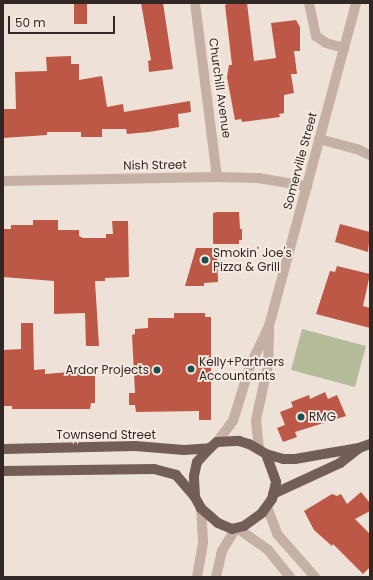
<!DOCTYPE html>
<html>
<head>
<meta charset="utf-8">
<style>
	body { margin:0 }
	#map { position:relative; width:373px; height:580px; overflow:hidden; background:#eee1d7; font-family:Poppins,sans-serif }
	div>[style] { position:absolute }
	.green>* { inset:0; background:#b4bc99 }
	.building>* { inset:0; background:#bd5847 }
	.minor>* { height:10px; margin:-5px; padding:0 5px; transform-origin:5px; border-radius:5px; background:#c5b0a5 }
	.major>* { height:10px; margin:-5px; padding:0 5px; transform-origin:5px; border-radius:5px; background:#735e57 }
	.dots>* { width:11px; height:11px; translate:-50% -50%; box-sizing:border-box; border:2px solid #f7ece3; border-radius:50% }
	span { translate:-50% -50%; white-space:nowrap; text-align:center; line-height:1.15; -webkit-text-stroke:3.5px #f7ece3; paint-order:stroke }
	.street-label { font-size:12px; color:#312825 }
	.poi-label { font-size:12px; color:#312825 }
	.left { translate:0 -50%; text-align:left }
	.right { translate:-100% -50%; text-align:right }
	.frame { position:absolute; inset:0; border:4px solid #312825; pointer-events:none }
	.scale { position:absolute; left:8px; top:16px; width:107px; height:18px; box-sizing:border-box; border:2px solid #312825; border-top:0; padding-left:5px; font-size:12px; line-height:14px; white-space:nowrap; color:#312825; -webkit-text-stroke:3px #f7ece3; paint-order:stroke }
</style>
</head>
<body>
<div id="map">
	<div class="green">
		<i style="clip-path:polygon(302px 329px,366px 346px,355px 387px,291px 370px)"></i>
	</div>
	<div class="building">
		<i style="clip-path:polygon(74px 3px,87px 3px,87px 24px,74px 24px)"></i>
		<i style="clip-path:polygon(141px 3px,163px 3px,173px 69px,149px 72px,148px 61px,151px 60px)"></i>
		<i style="clip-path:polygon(229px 3px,247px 3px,254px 61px,276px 58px,271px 23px,296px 20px,300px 27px,300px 51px,294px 51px,297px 74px,291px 74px,294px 93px,284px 95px,284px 113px,279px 114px,280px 117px,242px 122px,241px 119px,235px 120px,227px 77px,229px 65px,232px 65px,225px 5px)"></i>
		<i style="clip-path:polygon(71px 56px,71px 64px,79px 64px,79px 80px,102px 76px,107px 107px,123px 104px,124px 112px,190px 101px,191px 112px,178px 114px,179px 127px,149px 132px,127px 134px,126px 129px,102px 129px,102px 137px,81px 137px,81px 132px,47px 132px,47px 135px,3px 138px,3px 109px,16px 109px,15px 72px,47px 71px,46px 57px)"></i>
		<i style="clip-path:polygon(217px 212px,239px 212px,240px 229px,242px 229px,242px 240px,239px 240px,239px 244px,213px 244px,213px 213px)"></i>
		<i style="clip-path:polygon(33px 220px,58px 220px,58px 230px,79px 230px,79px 236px,83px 238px,106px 238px,106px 234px,113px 234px,112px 221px,128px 221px,129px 277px,105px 278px,105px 281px,95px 281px,99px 346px,86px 346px,85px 313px,54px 314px,54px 281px,3px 277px,3px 229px,11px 229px,11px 225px,33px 225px)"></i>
		<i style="clip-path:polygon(340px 224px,370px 232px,368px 252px,335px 242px)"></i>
		<i style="clip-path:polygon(196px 248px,217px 248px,218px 282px,204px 283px,204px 286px,185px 286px)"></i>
		<i style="clip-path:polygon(337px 266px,370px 274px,363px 306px,370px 308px,370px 328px,316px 314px,330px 271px,335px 272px)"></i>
		<i style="clip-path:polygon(174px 313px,205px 313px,205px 317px,211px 317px,211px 420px,199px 420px,199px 411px,136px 412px,135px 405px,129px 405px,129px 393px,135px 393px,132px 335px,135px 334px,135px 329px,148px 328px,148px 318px,174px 318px)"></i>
		<i style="clip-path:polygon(21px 323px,33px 323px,34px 370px,45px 369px,45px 374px,82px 371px,82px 376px,95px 376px,95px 403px,91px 403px,90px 409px,12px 409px,12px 406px,4px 406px,4px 350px,21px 349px)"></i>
		<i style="clip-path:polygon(325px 392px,328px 399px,337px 395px,346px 416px,295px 432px,297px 437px,283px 442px,277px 428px,285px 425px,280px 412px,293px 407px,291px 402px,309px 395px,310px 399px)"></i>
		<i style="clip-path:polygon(361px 492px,370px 503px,370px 511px,355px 519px,370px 534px,370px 567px,363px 574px,333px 544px,332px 546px,314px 530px,304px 511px,332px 494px,337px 496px,341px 494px,347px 504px)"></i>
	</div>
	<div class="minor">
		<i style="left:195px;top:3px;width:175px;rotate:82.8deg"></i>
		<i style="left:309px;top:3px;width:34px;rotate:78deg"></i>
		<i style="left:316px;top:36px;width:12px;rotate:35deg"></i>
		<i style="left:326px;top:43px;width:19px;rotate:16deg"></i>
		<i style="left:319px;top:139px;width:39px;rotate:15deg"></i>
		<i style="left:357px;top:149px;width:14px;rotate:25deg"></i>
		<i style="left:3px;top:181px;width:214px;rotate:-1.1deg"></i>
		<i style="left:217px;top:177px;width:41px;rotate:1.4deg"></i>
		<i style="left:258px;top:178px;width:50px;rotate:9.3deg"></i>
		<i style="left:217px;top:442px;width:26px;rotate:-53deg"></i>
		<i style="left:233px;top:421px;width:58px;rotate:-72.8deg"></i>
		<i style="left:250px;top:366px;width:44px;rotate:-64.6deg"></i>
		<i style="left:269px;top:326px;width:335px;rotate:-74.9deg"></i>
		<i style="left:259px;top:449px;width:29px;rotate:-96deg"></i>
		<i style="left:256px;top:420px;width:56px;rotate:-77.7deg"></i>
		<i style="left:268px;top:365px;width:35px;rotate:-88deg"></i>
		<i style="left:267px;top:507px;width:30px;rotate:69deg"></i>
		<i style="left:278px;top:535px;width:56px;rotate:48.6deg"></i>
		<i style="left:237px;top:528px;width:38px;rotate:35deg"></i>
		<i style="left:268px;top:550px;width:35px;rotate:51deg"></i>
		<i style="left:197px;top:577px;width:36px;rotate:-80deg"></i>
		<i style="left:203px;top:542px;width:34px;rotate:-93deg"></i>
		<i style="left:216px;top:577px;width:27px;rotate:-77deg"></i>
		<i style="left:222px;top:551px;width:26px;rotate:-59deg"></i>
	</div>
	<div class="major">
		<i style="left:239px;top:441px;width:10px;rotate:17deg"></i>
		<i style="left:249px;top:444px;width:20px;rotate:30deg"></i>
		<i style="left:266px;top:454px;width:30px;rotate:70deg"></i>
		<i style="left:276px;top:482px;width:17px;rotate:103deg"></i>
		<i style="left:272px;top:499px;width:17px;rotate:126deg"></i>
		<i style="left:262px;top:513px;width:22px;rotate:144deg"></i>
		<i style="left:244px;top:526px;width:12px;rotate:166deg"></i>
		<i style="left:232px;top:529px;width:15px;rotate:-157deg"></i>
		<i style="left:218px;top:523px;width:23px;rotate:-139deg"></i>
		<i style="left:201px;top:508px;width:13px;rotate:-119deg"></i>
		<i style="left:195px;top:497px;width:21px;rotate:-93deg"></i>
		<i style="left:194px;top:476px;width:14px;rotate:-78deg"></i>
		<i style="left:197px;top:462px;width:19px;rotate:-47deg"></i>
		<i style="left:210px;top:448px;width:9px;rotate:-41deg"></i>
		<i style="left:217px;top:442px;width:22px;rotate:-3deg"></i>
		<i style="left:3px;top:449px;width:132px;rotate:-1.3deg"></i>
		<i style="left:135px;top:446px;width:49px;rotate:4.7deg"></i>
		<i style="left:184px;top:450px;width:26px;rotate:-4deg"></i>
		<i style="left:266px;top:454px;width:18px;rotate:16deg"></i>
		<i style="left:283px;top:459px;width:12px"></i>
		<i style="left:295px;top:459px;width:65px;rotate:-9.8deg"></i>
		<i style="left:3px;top:471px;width:151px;rotate:-0.8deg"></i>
		<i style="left:154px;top:469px;width:23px;rotate:15deg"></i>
		<i style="left:176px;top:475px;width:28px;rotate:49deg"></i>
		<i style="left:273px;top:494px;width:74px;rotate:-24.8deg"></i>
		<i style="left:340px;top:463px;width:24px;rotate:-38deg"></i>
		<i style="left:359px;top:448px;width:12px;rotate:-20deg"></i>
	</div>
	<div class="dots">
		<i style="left:205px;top:260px;background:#1e4f4e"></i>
		<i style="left:191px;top:369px;background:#1e4f4e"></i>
		<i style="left:157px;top:370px;background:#1e4f4e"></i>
		<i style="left:301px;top:417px;background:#1e4f4e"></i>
	</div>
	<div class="street-label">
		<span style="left:220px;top:88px;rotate:82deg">Churchill Avenue</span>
		<span style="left:300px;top:161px;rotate:-75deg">Somerville Street</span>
		<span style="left:155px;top:165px;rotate:-1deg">Nish Street</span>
		<span style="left:106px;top:435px">Townsend Street</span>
	</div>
	<div class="poi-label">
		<span class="left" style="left:213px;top:260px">Smokin' Joe's<br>Pizza &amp; Grill</span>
		<span class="left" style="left:199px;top:369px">Kelly+Partners<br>Accountants</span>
		<span class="right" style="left:149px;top:370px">Ardor Projects</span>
		<span class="left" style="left:309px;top:417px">RMG</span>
	</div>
	<div class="frame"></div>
	<div class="scale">50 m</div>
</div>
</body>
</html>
